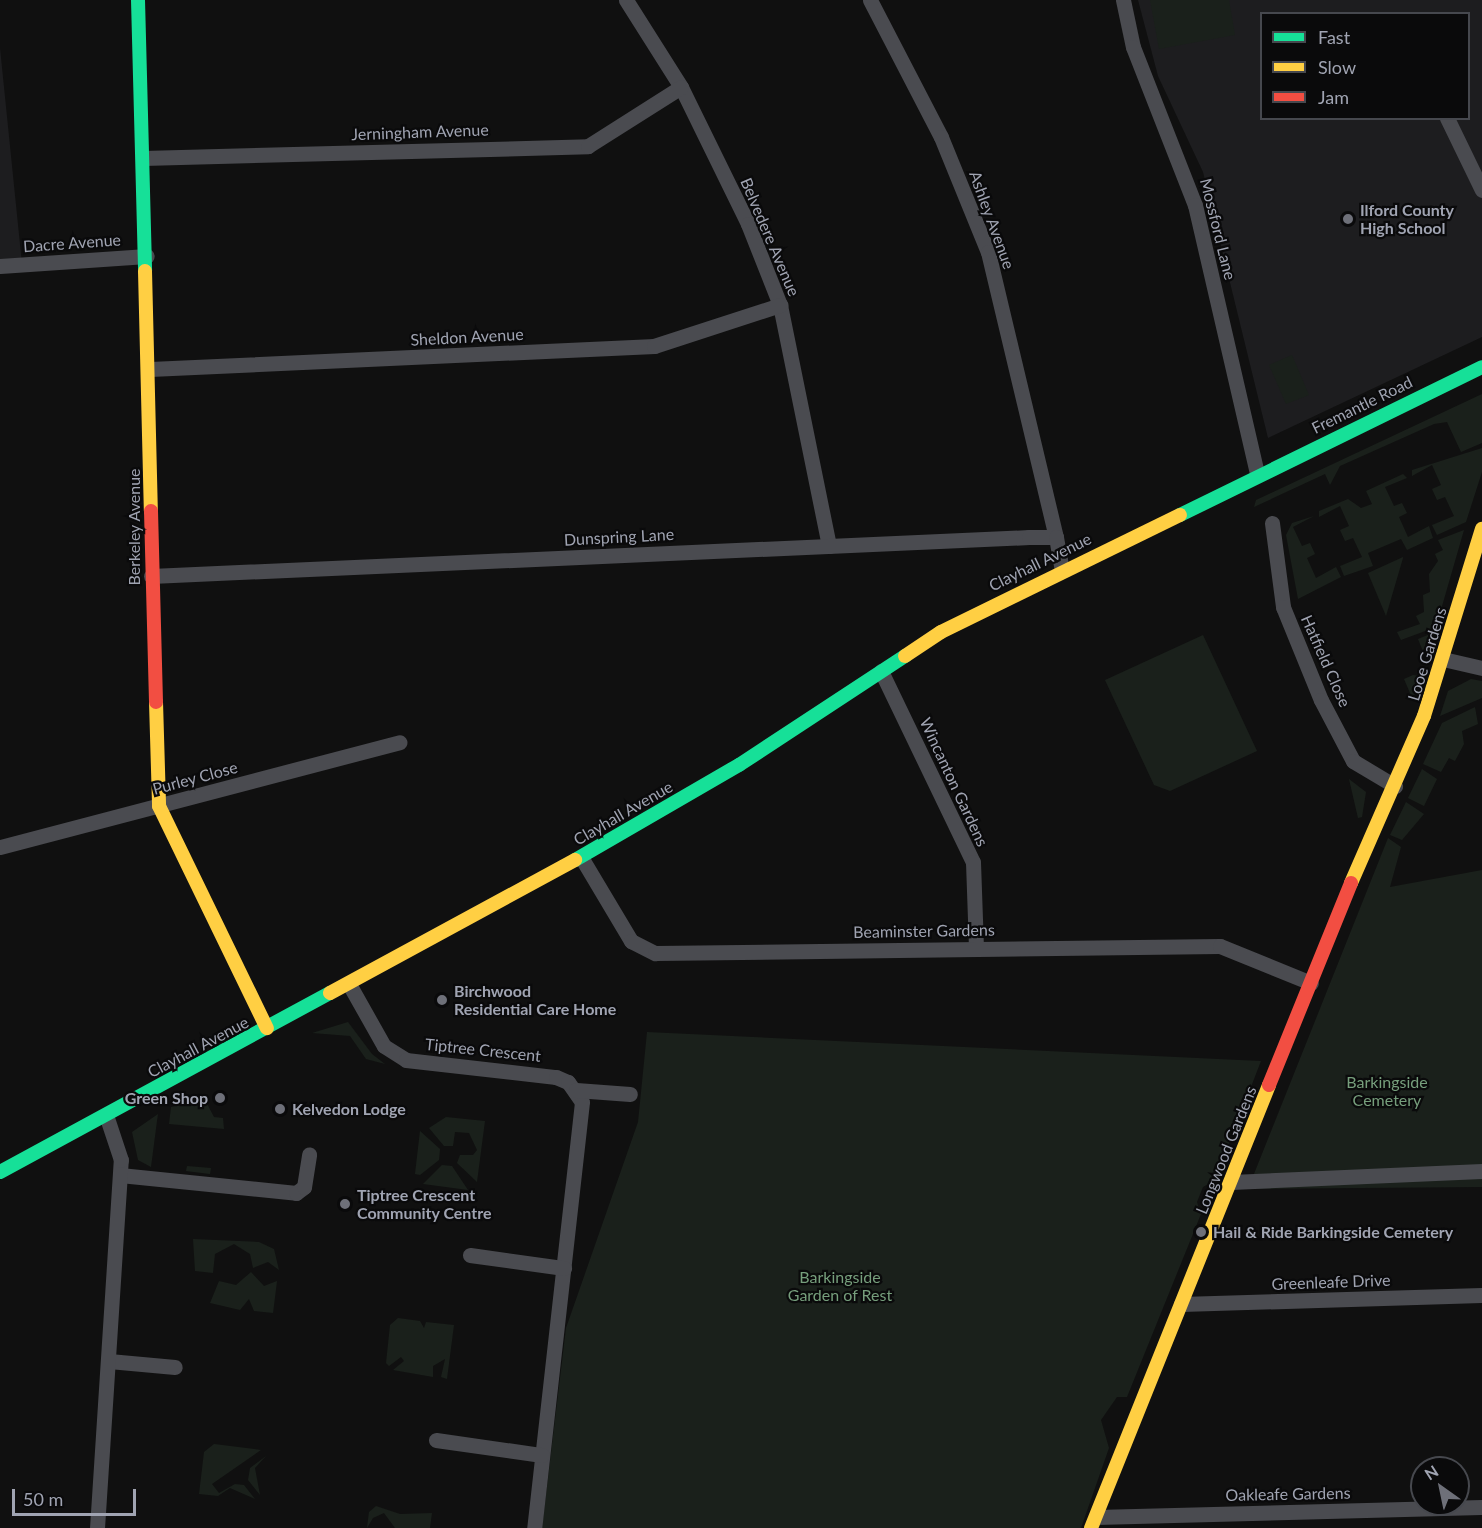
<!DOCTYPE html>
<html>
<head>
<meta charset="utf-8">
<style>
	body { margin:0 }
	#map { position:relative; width:1482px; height:1528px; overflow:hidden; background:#101010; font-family:Lato,sans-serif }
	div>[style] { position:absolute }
	.built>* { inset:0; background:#1d1d1f }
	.green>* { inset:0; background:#1a201b }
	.street>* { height:15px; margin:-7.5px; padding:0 7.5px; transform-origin:7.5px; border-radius:7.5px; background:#4a4b50 }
	.fast>* { height:14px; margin:-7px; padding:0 7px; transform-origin:7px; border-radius:7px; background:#16e098 }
	.slow>* { height:14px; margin:-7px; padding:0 7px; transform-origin:7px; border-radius:7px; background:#ffcf43 }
	.jam>* { height:14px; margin:-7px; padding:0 7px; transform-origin:7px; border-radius:7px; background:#f24e42 }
	.dots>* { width:16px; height:16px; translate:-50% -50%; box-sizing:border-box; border:3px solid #0a0a0b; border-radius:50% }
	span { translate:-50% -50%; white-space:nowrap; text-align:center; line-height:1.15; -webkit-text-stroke:4.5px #0a0a0b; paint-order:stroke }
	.street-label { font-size:16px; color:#a0a4b2 }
	.poi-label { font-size:16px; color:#a0a4b2; font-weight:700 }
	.left { translate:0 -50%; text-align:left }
	.right { translate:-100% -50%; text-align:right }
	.park-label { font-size:16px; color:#769e7c }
	.legend { position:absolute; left:1260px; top:12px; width:210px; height:108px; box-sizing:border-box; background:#0a0a0b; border:2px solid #46484e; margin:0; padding:8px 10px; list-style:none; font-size:18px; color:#a0a4b2 }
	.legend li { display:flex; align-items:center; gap:12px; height:30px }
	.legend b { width:30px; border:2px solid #46484e }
	.north { position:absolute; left:1410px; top:1456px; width:60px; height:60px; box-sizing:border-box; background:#0a0a0b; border:2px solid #46484e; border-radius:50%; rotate:327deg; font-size:16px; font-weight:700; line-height:24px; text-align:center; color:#a0a4b2 }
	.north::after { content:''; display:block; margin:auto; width:21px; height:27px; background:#6e7079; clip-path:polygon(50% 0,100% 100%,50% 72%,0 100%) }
	.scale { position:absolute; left:12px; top:1489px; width:124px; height:27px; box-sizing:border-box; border:3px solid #a0a4b2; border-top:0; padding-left:8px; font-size:18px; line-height:21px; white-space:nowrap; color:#a0a4b2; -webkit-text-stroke:4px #0a0a0b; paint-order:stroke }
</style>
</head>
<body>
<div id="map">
	<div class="built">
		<i style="clip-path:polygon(evenodd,1138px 0,1482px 0,1482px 337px,1268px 438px,1203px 172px,1158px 76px,1138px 0,1262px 14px,1468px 14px,1468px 118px,1262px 118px,1262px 14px)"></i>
		<i style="clip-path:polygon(0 48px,22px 264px,0 266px)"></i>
	</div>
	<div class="green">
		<i style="clip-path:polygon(1150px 0,1229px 0,1235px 35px,1159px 49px)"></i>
		<i style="clip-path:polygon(1292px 355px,1309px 395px,1286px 404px,1269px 365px)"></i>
		<i style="clip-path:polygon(1482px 394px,1482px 443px,1461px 452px,1447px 422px,1434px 424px,1340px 466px,1330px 485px,1325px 474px,1254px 507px,1256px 500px)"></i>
		<i style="clip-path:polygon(1482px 448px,1482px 472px,1466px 522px,1437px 535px,1432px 525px,1454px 516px,1445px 497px,1437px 500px,1432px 489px,1441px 485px,1432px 465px,1412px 476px,1412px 470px)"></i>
		<i style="clip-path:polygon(1403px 474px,1407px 478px,1385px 487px,1394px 506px,1402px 503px,1407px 513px,1399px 517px,1408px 537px,1429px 526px,1433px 538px,1407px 550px,1401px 539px,1368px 553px,1373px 566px,1344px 576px,1340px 566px,1362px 557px,1353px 538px,1345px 541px,1340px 530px,1349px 526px,1340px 506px,1319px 517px,1319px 511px,1348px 499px,1361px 508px,1372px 504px,1366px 491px)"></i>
		<i style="clip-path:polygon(1314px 516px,1293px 527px,1302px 546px,1310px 543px,1315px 554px,1307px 558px,1316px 578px,1336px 567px,1341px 577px,1298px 599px,1286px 535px,1292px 523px)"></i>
		<i style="clip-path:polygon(1464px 530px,1436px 627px,1401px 640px,1397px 632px,1420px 624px,1416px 616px,1424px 612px,1423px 595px,1430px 592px,1429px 574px,1438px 561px,1435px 554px,1443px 550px,1438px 540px)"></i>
		<i style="clip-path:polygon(1403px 557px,1403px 558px,1386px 616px,1368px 573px)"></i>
		<i style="clip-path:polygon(1435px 632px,1426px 659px,1418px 639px)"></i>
		<i style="clip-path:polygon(1203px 635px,1257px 751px,1170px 791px,1154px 785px,1105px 680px)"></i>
		<i style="clip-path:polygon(1413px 675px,1420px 676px,1413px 700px,1404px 679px)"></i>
		<i style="clip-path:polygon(1471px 679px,1482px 681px,1482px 698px,1440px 716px,1448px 691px)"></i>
		<i style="clip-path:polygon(1475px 707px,1478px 724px,1462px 731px,1464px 744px,1455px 761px,1449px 758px,1441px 772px,1423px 764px,1442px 723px)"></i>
		<i style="clip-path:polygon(1422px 769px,1437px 779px,1424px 806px,1408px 798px)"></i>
		<i style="clip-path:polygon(1349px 779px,1366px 792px,1362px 817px,1358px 818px)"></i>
		<i style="clip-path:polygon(1406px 802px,1424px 814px,1402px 840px,1390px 835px)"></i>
		<i style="clip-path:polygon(1388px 838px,1401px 847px,1390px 887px,1482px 870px,1482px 1187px,1248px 1189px)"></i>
		<i style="clip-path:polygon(348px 1022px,372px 1054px,385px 1064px,366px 1059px,350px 1036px,312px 1033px)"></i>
		<i style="clip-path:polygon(647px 1032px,1261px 1061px,1215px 1180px,1203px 1187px,1197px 1202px,1201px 1214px,1127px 1397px,1117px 1397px,1101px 1420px,1109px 1448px,1081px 1528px,542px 1528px,566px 1328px,638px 1122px)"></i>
		<i style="clip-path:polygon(205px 1100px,214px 1117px,223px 1118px,224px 1129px,169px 1124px,171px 1107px)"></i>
		<i style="clip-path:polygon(158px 1114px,157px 1121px,151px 1167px,138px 1160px,132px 1132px)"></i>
		<i style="clip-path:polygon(446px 1117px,485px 1121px,477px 1182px,457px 1163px,460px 1155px,473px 1155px,477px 1150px,469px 1133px,455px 1132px,453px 1146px,444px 1146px,429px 1128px)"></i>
		<i style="clip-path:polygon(420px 1131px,440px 1149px,439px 1160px,420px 1175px,415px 1174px)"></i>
		<i style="clip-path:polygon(442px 1165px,452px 1166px,468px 1190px,423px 1184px)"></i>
		<i style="clip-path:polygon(187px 1166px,211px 1168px,210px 1174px,186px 1171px)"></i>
		<i style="clip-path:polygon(193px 1239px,259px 1242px,274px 1249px,279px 1270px,268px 1262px,253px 1268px,250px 1254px,234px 1244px,215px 1254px,213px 1273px,195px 1271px)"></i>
		<i style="clip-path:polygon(251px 1272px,264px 1286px,277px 1281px,273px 1313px,254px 1311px,249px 1299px,240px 1310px,210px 1303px,219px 1281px,236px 1285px)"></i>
		<i style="clip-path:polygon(398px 1318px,420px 1321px,424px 1328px,426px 1322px,454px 1325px,447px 1379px,441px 1377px,445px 1359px,433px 1366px,433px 1377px,393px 1370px,404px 1361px,401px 1357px,389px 1366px,386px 1363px,390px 1325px)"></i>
		<i style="clip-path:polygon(214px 1444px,261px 1450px,212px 1484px,219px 1493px,235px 1484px,244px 1485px,255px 1499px,230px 1488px,218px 1496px,199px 1494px,204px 1452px)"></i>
		<i style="clip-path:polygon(266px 1456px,255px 1468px,260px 1495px,248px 1480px,250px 1468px)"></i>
		<i style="clip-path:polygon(376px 1506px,400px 1514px,432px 1513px,430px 1528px,395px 1528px,384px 1513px,373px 1518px,367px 1528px,369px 1512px)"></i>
	</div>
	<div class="street">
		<i style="left:626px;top:0;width:103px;rotate:57.7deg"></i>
		<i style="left:681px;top:87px;width:153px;rotate:63.9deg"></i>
		<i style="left:748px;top:224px;width:87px;rotate:68.4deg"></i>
		<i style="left:780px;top:305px;width:246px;rotate:78.5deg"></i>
		<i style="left:870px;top:0;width:154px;rotate:62.6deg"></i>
		<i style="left:941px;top:137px;width:124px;rotate:67.8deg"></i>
		<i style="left:988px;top:252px;width:293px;rotate:76.6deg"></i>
		<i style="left:1123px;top:0;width:48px;rotate:78deg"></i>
		<i style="left:1133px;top:47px;width:170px;rotate:68.6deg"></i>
		<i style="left:1195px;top:205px;width:276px;rotate:77deg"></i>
		<i style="left:1447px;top:118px;width:80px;rotate:64.1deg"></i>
		<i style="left:143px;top:158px;width:445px;rotate:-1.5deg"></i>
		<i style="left:588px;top:146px;width:110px;rotate:-32.4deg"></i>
		<i style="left:0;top:266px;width:147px;rotate:-3.9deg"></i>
		<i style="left:150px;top:369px;width:505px;rotate:-2.61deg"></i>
		<i style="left:654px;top:346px;width:133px;rotate:-18deg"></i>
		<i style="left:1272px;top:523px;width:85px;rotate:82.5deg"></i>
		<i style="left:1283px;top:607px;width:100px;rotate:67.8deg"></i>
		<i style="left:1321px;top:700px;width:69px;rotate:62.3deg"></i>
		<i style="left:1353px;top:761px;width:49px;rotate:30.8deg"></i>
		<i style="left:151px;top:576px;width:879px;rotate:-2.54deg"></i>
		<i style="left:1029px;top:537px;width:27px"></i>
		<i style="left:1056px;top:537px;width:34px;rotate:80deg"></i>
		<i style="left:1443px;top:659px;width:40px;rotate:13deg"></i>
		<i style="left:881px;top:671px;width:212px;rotate:64.3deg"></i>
		<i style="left:973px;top:862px;width:87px;rotate:88deg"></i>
		<i style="left:0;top:847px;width:413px;rotate:-14.7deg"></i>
		<i style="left:581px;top:857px;width:98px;rotate:59.2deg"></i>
		<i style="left:631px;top:941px;width:27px;rotate:27deg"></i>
		<i style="left:655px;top:953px;width:565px;rotate:-0.71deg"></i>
		<i style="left:1220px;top:946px;width:98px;rotate:22.1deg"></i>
		<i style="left:349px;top:984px;width:71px;rotate:60.6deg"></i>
		<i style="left:384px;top:1046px;width:26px;rotate:32deg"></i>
		<i style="left:406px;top:1060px;width:151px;rotate:6.5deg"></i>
		<i style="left:556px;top:1077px;width:13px;rotate:23deg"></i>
		<i style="left:568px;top:1082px;width:24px;rotate:55deg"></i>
		<i style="left:582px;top:1102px;width:429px;rotate:96.4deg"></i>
		<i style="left:576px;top:1090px;width:54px;rotate:4.2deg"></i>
		<i style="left:120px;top:1175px;width:177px;rotate:5.8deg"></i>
		<i style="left:296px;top:1193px;width:10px;rotate:-37deg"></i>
		<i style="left:304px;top:1187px;width:33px;rotate:-81deg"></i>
		<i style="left:1231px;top:1182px;width:251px;rotate:-2.5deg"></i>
		<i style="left:470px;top:1255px;width:95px;rotate:7.9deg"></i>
		<i style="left:1181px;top:1304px;width:301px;rotate:-1.7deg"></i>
		<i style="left:109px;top:1361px;width:66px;rotate:5.2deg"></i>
		<i style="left:436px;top:1440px;width:107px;rotate:8.1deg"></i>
		<i style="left:1096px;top:1517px;width:386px;rotate:-1.5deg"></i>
		<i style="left:97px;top:1528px;width:369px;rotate:-86.3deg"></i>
		<i style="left:121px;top:1160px;width:47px;rotate:-108.4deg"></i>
	</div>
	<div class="fast">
		<i style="left:138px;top:0;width:271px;rotate:88.5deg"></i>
		<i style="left:1180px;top:515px;width:336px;rotate:-26.1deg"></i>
		<i style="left:575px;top:860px;width:190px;rotate:-30.1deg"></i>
		<i style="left:739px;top:765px;width:199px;rotate:-33.3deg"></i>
		<i style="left:0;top:1172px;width:375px;rotate:-28.5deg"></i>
	</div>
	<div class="slow">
		<i style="left:145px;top:271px;width:240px;rotate:88.6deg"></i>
		<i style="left:905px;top:656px;width:43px;rotate:-33.7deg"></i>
		<i style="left:941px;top:632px;width:266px;rotate:-26.1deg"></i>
		<i style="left:156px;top:702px;width:104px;rotate:88.3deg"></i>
		<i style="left:159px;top:806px;width:247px;rotate:64.1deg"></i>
		<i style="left:1351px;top:883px;width:182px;rotate:-66.4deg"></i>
		<i style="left:1424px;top:716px;width:196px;rotate:-72.8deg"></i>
		<i style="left:330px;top:993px;width:279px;rotate:-28.5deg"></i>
		<i style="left:1091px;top:1528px;width:477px;rotate:-68.1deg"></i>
	</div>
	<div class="jam">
		<i style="left:151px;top:511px;width:191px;rotate:88.5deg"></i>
		<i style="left:1269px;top:1085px;width:218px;rotate:-67.9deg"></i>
	</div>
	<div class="dots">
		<i style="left:1348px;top:219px;background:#6e7079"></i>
		<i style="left:442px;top:1000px;background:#6e7079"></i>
		<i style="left:220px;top:1098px;background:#6e7079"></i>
		<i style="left:280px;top:1109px;background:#6e7079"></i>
		<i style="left:345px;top:1204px;background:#6e7079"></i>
		<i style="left:1201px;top:1232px;background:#6e7079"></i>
	</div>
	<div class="street-label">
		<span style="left:420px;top:132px;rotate:-2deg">Jerningham Avenue</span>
		<span style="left:992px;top:220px;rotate:70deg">Ashley Avenue</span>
		<span style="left:1218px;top:229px;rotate:76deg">Mossford Lane</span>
		<span style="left:770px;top:237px;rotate:67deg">Belvedere Avenue</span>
		<span style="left:72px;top:243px;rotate:-4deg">Dacre Avenue</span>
		<span style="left:467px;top:337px;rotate:-3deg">Sheldon Avenue</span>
		<span style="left:1362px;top:405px;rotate:-26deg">Fremantle Road</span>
		<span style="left:134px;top:527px;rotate:-90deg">Berkeley Avenue</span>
		<span style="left:619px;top:537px;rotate:-3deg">Dunspring Lane</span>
		<span style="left:1040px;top:562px;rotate:-26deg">Clayhall Avenue</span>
		<span style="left:1427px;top:654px;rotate:-73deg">Looe Gardens</span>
		<span style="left:1326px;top:661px;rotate:66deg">Hatfield Close</span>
		<span style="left:195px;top:778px;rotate:-15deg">Purley Close</span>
		<span style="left:954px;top:782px;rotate:65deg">Wincanton Gardens</span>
		<span style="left:623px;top:813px;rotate:-30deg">Clayhall Avenue</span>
		<span style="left:924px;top:931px;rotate:-1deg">Beaminster Gardens</span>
		<span style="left:198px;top:1047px;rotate:-28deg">Clayhall Avenue</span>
		<span style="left:483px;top:1050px;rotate:6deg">Tiptree Crescent</span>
		<span style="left:1226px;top:1150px;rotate:-68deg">Longwood Gardens</span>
		<span style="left:1331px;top:1282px;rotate:-2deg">Greenleafe Drive</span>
		<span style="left:1288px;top:1494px;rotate:-1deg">Oakleafe Gardens</span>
	</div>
	<div class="poi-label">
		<span class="left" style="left:1360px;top:219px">Ilford County<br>High School</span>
		<span class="left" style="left:454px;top:1000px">Birchwood<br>Residential Care Home</span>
		<span class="right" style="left:208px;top:1098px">Green Shop</span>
		<span class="left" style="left:292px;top:1109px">Kelvedon Lodge</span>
		<span class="left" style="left:357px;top:1204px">Tiptree Crescent<br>Community Centre</span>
		<span class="left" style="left:1213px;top:1232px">Hail &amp; Ride Barkingside Cemetery</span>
	</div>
	<div class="park-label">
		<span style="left:1387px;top:1091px">Barkingside<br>Cemetery</span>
		<span style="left:840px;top:1286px">Barkingside<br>Garden of Rest</span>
	</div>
	<ul class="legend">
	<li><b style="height:8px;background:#16e098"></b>Fast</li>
	<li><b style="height:8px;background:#ffcf43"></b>Slow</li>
	<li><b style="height:8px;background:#f24e42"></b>Jam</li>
	</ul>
	<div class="north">N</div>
	<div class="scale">50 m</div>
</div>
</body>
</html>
